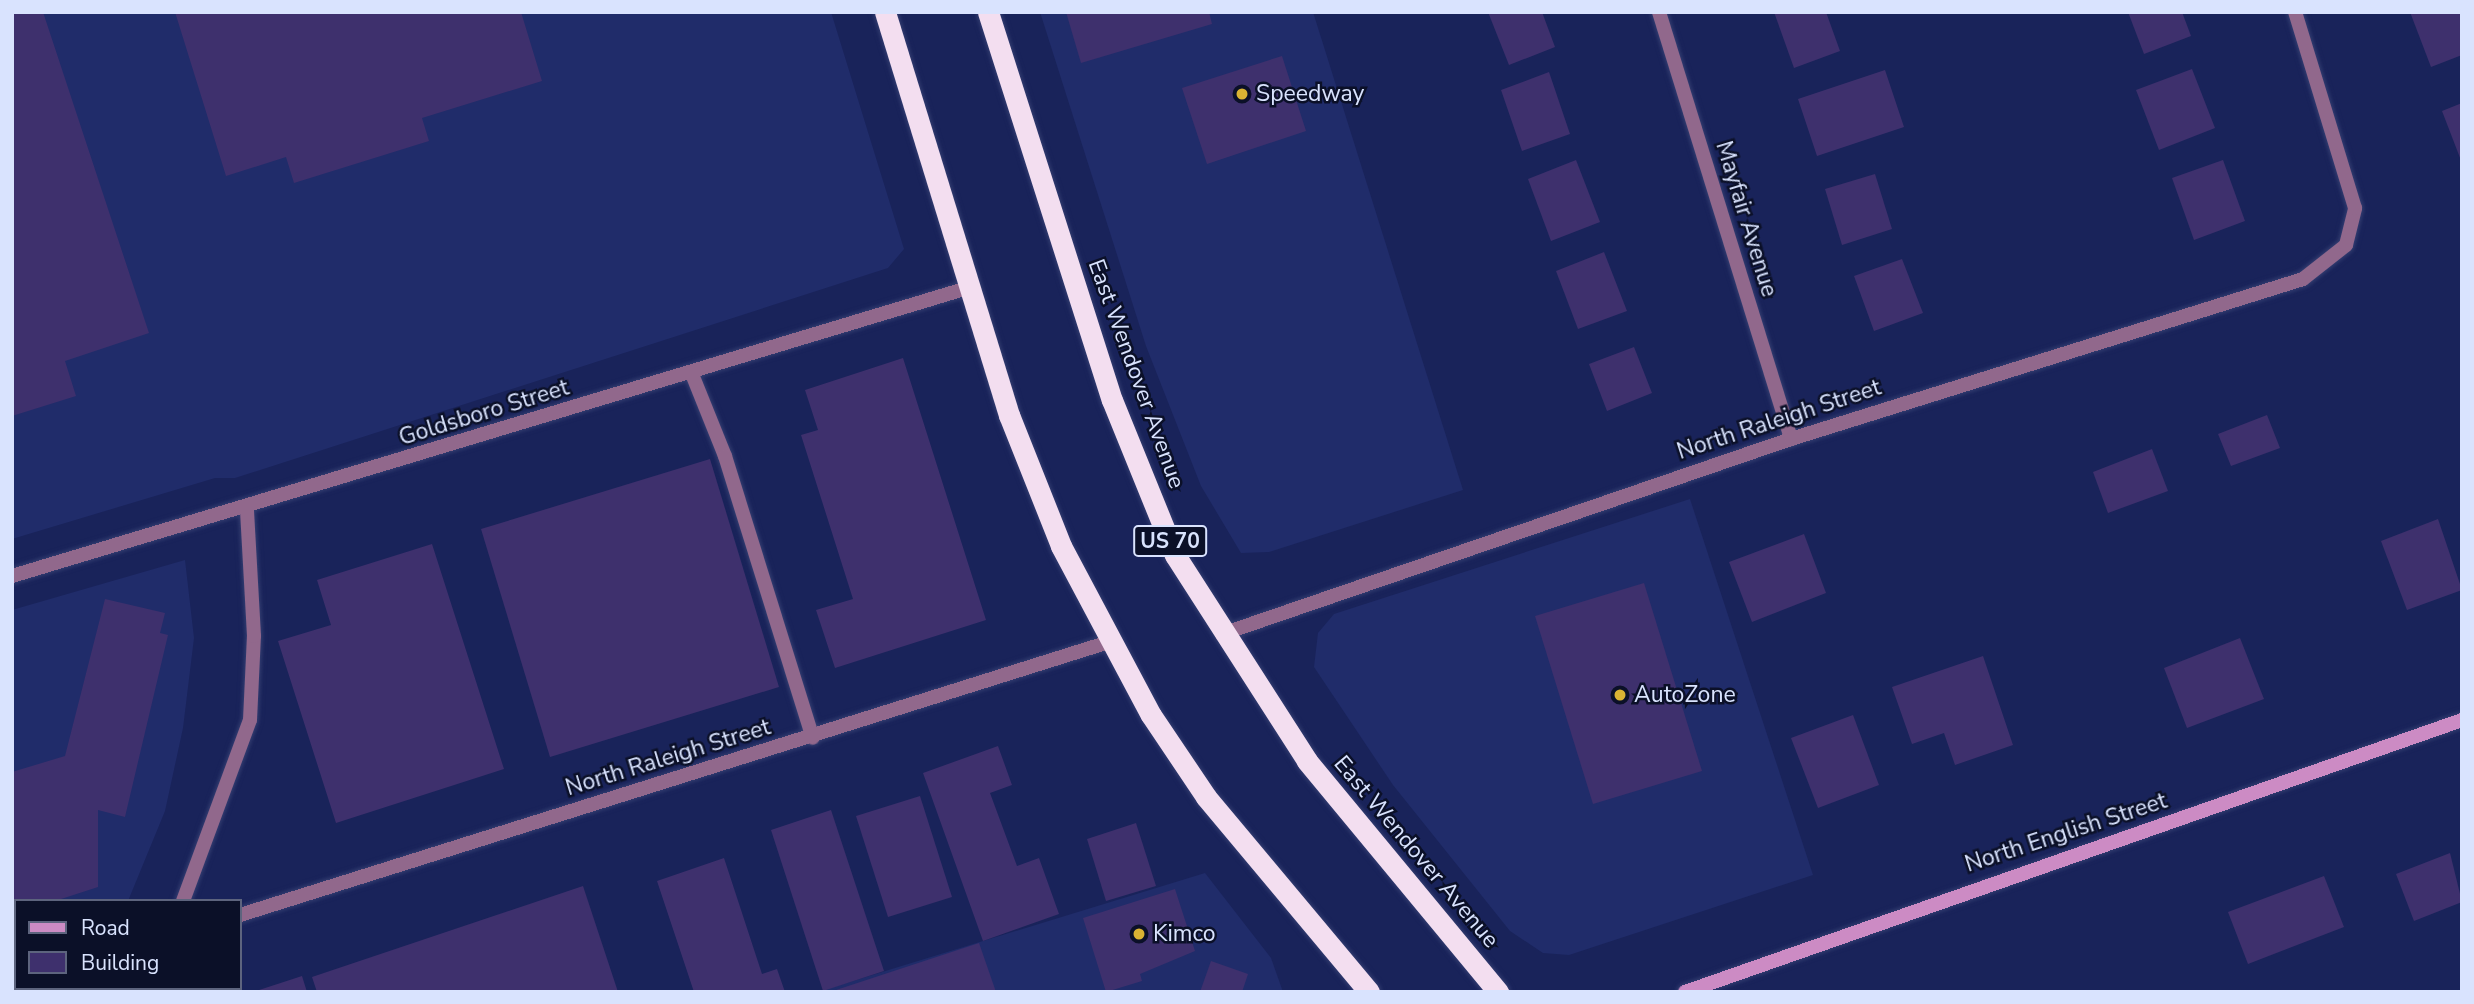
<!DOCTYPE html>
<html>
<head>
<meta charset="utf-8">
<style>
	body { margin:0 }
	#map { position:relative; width:2474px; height:1004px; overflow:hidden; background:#19235a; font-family:"Nunito Sans",sans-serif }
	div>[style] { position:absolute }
	.built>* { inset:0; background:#202c6a }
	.building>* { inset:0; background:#3e306d }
	.roads { filter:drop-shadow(0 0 2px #343e71) drop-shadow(0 0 2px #343e71) }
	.lane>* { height:14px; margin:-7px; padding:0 7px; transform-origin:7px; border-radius:7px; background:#91688c }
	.street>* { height:14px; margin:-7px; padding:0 7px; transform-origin:7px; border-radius:7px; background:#91688c }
	.secondary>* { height:14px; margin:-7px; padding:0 7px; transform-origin:7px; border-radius:7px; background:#cc8bc4 }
	.highway>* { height:21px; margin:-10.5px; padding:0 10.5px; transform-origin:10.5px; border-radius:10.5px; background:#f3def0 }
	.dots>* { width:19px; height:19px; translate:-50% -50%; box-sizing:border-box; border:4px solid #0b1028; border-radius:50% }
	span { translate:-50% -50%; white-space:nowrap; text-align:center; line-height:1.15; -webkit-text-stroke:5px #0b1028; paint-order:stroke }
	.shield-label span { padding:2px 5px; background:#0b1028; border:2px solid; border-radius:5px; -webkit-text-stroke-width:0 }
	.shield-label { font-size:21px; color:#d9e3fe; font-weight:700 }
	.poi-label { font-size:23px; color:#d9e3fe }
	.left { translate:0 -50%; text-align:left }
	.street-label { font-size:23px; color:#d9e3fe }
	.frame { position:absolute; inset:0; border:14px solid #d9e3fe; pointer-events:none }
	.legend { position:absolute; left:14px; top:899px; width:228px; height:91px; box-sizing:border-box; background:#0b1028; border:2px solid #5d647e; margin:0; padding:9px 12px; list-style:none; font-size:21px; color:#d9e3fe }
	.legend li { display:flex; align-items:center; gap:14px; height:35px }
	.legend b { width:35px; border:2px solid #5d647e }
</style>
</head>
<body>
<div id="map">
	<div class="built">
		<i style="clip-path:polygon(12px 12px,831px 12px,904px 249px,888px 268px,235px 478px,215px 478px,12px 539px)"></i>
		<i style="clip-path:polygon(1040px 12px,1313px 12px,1463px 490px,1269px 552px,1241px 553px,1201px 486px,1146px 346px)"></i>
		<i style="clip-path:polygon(1690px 499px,1813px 875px,1569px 955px,1543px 953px,1510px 931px,1393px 785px,1314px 667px,1318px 633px,1334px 614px)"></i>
		<i style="clip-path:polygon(185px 560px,194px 638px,183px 728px,165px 811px,128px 901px,16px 901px,12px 947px,12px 610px)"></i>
		<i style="clip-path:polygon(1205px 873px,1271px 958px,1283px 992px,817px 992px)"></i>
	</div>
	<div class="building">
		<i style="clip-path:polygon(12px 12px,43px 12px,149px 333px,65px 361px,76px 396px,12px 416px)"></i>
		<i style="clip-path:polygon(175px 12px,521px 12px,542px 81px,422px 118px,429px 141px,294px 183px,286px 157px,226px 176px)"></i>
		<i style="clip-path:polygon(1066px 12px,1209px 12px,1212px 24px,1081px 63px)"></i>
		<i style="clip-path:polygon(1488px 12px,1542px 12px,1555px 47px,1509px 65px)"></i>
		<i style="clip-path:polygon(1774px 12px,1826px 12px,1840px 51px,1794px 68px)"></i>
		<i style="clip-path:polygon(2128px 12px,2182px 12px,2191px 36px,2144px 54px)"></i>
		<i style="clip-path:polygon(2410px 12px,2462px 12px,2462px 55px,2431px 67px)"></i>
		<i style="clip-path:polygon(1282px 56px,1306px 131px,1207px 164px,1182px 88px)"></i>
		<i style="clip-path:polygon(2192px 69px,2215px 128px,2159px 150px,2136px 90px)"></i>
		<i style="clip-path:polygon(1885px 70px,1904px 127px,1817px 156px,1798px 99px)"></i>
		<i style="clip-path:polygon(1549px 72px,1570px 134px,1522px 151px,1501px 90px)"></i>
		<i style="clip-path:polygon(2462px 103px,2462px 163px,2442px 111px)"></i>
		<i style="clip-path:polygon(1576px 160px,1600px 222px,1551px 241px,1528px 179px)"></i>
		<i style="clip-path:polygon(2223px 160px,2245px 221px,2194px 240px,2172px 178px)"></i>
		<i style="clip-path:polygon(1875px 174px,1892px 229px,1842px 245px,1825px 189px)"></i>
		<i style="clip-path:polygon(1604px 252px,1627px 311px,1578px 329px,1556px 271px)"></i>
		<i style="clip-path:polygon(1902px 259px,1923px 313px,1874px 331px,1854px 276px)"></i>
		<i style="clip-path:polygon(1634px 347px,1652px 393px,1607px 411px,1589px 364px)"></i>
		<i style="clip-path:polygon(903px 358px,986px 620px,835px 668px,816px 610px,853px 599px,801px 435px,818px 430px,805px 390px)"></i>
		<i style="clip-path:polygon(2267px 415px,2280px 448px,2231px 466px,2218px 434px)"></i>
		<i style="clip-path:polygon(2152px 449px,2168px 491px,2108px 513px,2093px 472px)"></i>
		<i style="clip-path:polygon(710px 459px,779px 687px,550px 757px,481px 529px)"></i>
		<i style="clip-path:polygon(2438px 519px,2462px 590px,2407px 610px,2381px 541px)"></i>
		<i style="clip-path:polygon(1804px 534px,1826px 593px,1752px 622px,1729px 562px)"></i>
		<i style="clip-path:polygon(432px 544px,504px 769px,336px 823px,278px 641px,331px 625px,317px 580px)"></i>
		<i style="clip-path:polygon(1644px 583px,1702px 771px,1593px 804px,1535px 616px)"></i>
		<i style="clip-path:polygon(105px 599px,165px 613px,160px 633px,168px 635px,125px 817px,98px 810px,98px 887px,55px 901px,16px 901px,12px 914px,12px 772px,65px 756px)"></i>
		<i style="clip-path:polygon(2240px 638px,2264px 699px,2187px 728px,2164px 668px)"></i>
		<i style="clip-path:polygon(1983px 656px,2013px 745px,1955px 765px,1944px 733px,1912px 744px,1892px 687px)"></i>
		<i style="clip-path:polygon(1853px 715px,1879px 785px,1818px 808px,1791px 738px)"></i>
		<i style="clip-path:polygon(998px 746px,1012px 785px,990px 793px,1017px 866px,1039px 858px,1059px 914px,983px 941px,923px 773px)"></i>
		<i style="clip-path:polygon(920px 796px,952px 897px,888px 917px,856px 816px)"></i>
		<i style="clip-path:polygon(831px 810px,884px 971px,823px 991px,771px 830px)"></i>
		<i style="clip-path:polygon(1136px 823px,1156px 886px,1106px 901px,1087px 839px)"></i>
		<i style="clip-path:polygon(2450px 853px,2462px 902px,2414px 921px,2396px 874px)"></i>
		<i style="clip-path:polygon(724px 858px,762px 974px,777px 969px,785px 992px,694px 992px,657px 881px)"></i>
		<i style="clip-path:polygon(2324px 876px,2344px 927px,2248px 964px,2228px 912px)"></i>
		<i style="clip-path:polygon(583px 886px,618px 992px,317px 992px,312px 977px)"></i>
		<i style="clip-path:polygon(1175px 889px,1195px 951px,1140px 974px,1142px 981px,1106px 992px,1083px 918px)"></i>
		<i style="clip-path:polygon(979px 943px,996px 992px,833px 992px,833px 991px)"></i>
		<i style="clip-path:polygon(1211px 961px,1248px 974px,1242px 992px,1200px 992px)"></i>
		<i style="clip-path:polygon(302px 976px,307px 992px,256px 992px,256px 991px)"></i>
	</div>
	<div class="roads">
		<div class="lane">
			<i style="left:692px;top:374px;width:88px;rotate:68.1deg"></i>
			<i style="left:725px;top:456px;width:295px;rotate:72.7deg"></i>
			<i style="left:183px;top:901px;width:193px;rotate:-69.7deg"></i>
			<i style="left:250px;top:720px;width:84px;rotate:-87.3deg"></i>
			<i style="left:254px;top:636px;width:126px;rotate:-93.2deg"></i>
		</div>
		<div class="street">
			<i style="left:1659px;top:12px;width:447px;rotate:72.8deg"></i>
			<i style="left:12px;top:576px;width:998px;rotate:-16.77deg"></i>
			<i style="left:1222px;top:634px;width:601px;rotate:-18.92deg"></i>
			<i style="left:1791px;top:439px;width:536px;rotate:-17.35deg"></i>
			<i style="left:2303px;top:279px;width:55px;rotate:-38.3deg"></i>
			<i style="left:2346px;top:245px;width:38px;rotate:-76deg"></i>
			<i style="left:2355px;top:208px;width:205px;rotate:-107deg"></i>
			<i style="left:240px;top:915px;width:911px;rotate:-17.44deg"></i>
			<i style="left:12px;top:987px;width:4px;rotate:-14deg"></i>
		</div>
		<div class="secondary">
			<i style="left:1685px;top:992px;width:823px;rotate:-19.29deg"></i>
		</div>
		<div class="highway">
			<i style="left:885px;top:12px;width:422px;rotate:72.9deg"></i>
			<i style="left:1009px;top:415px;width:141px;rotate:68.3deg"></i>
			<i style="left:1061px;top:546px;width:191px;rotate:62deg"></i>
			<i style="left:1151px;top:715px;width:99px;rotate:56.1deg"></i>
			<i style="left:1206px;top:797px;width:254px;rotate:50.1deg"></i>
			<i style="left:988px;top:12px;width:407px;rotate:72.3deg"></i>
			<i style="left:1112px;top:400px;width:167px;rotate:67.9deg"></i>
			<i style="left:1175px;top:555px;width:245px;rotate:57.3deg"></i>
			<i style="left:1307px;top:761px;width:300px;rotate:50.4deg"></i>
		</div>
	</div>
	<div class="dots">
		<i style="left:1242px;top:94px;background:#dab333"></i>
		<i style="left:1620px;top:695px;background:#dab333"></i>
		<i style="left:1139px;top:934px;background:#dab333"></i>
	</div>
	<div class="shield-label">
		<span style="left:1170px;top:541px">US 70</span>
	</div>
	<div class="poi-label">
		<span class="left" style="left:1256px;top:94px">Speedway</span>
		<span class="left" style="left:1634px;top:695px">AutoZone</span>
		<span class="left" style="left:1153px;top:934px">Kimco</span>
	</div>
	<div class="street-label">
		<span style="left:1746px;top:219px;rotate:73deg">Mayfair Avenue</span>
		<span style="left:1136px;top:374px;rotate:70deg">East Wendover Avenue</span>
		<span style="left:484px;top:413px;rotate:-17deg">Goldsboro Street</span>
		<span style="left:1779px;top:420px;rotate:-18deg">North Raleigh Street</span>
		<span style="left:668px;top:758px;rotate:-17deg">North Raleigh Street</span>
		<span style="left:2066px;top:833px;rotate:-18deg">North English Street</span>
		<span style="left:1416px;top:852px;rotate:50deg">East Wendover Avenue</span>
	</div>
	<div class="frame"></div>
	<ul class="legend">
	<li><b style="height:9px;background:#cc8bc4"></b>Road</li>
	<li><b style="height:19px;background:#3e306d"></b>Building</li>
	</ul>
</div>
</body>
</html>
